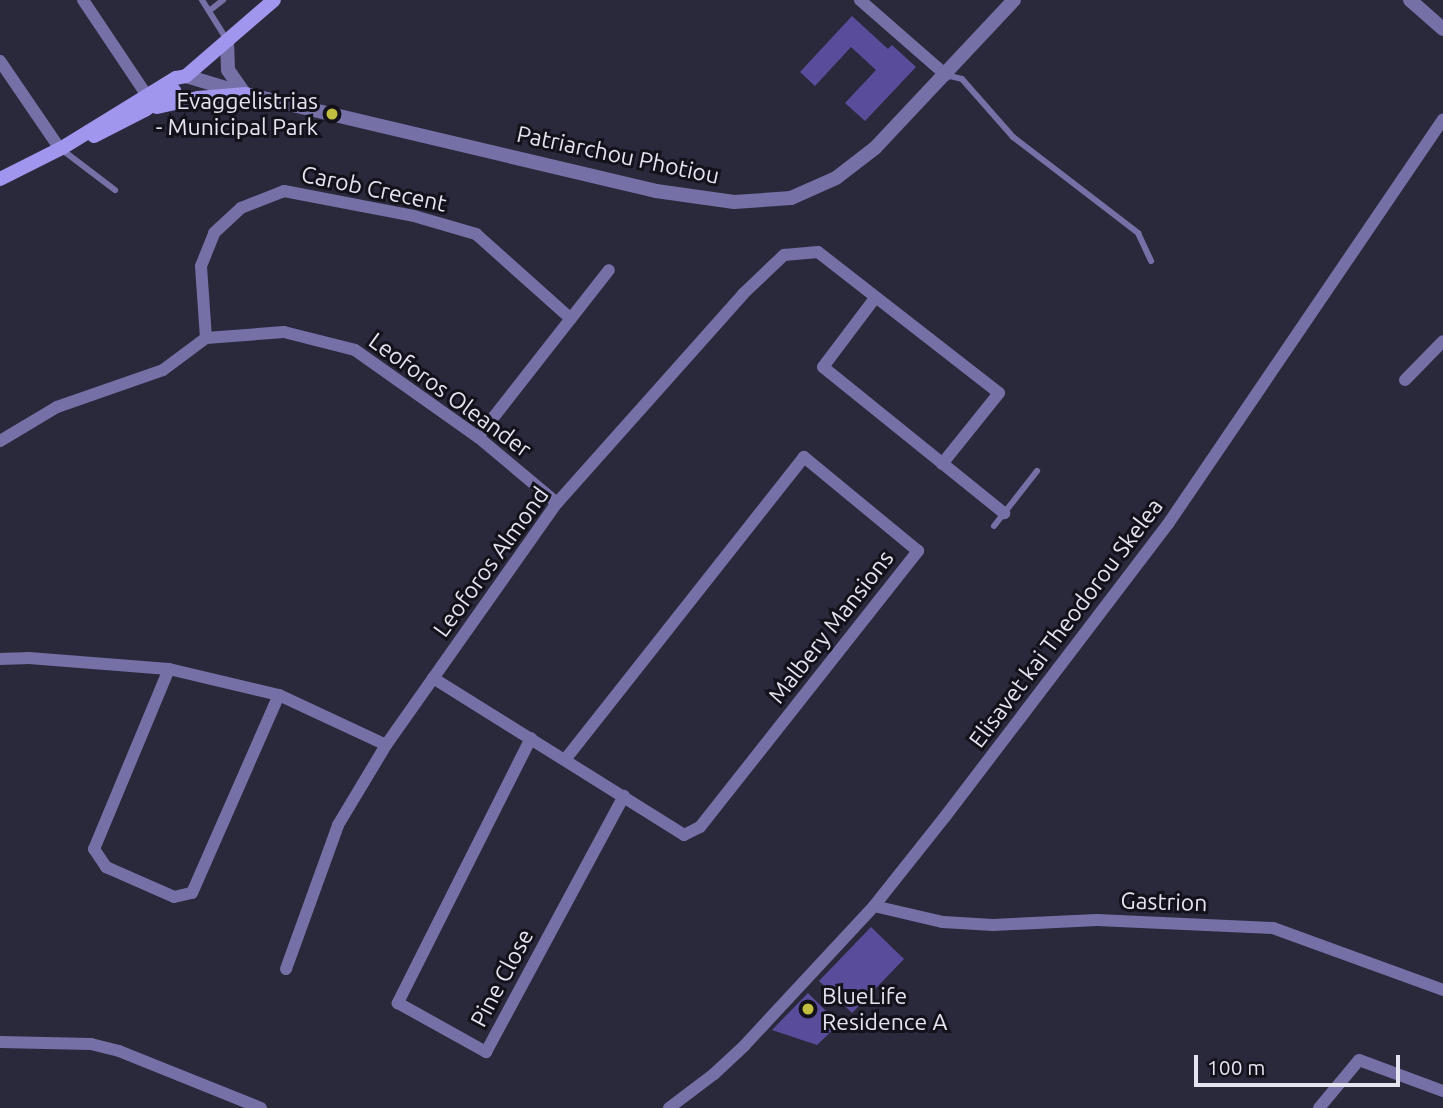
<!DOCTYPE html>
<html>
<head>
<meta charset="utf-8">
<style>
	body { margin:0 }
	#map { position:relative; width:1443px; height:1108px; overflow:hidden; background:#2a283b; font-family:Ubuntu,sans-serif }
	div>[style] { position:absolute }
	.building>* { inset:0; background:#594d9b }
	.service>* { height:6px; margin:-3px; padding:0 3px; transform-origin:3px; border-radius:3px; background:#7570a6 }
	.minor>* { height:12px; margin:-6px; padding:0 6px; transform-origin:6px; border-radius:6px; background:#7570a6 }
	.tertiary>* { height:14px; margin:-7px; padding:0 7px; transform-origin:7px; border-radius:7px; background:#7570a6 }
	.secondary>* { height:14px; margin:-7px; padding:0 7px; transform-origin:7px; border-radius:7px; background:#a096ed }
	.dots>* { width:19px; height:19px; translate:-50% -50%; box-sizing:border-box; border:4px solid #13121b; border-radius:50% }
	span { translate:-50% -50%; white-space:nowrap; text-align:center; line-height:1.15; -webkit-text-stroke:6px #13121b; paint-order:stroke }
	.poi-label { font-size:23px; color:#e4e3f0 }
	.right { translate:-100% -50%; text-align:right }
	.left { translate:0 -50%; text-align:left }
	.street-label { font-size:23px; color:#e4e3f0 }
	.scale { position:absolute; left:1194px; top:1055px; width:206px; height:32px; box-sizing:border-box; border:4px solid #e4e3f0; border-top:0; padding-left:9px; font-size:21px; line-height:24px; white-space:nowrap; color:#e4e3f0; -webkit-text-stroke:5px #13121b; paint-order:stroke }
</style>
</head>
<body>
<div id="map">
	<div class="building">
		<i style="clip-path:polygon(852px 16px,888px 49px,892px 45px,916px 67px,865px 121px,845px 103px,876px 70px,851px 47px,815px 86px,800px 72px)"></i>
		<i style="clip-path:polygon(871px 927px,904px 959px,852px 1013px,819px 981px)"></i>
		<i style="clip-path:polygon(808px 993px,839px 1024px,817px 1045px,772px 1030px)"></i>
	</div>
	<div class="service">
		<i style="left:202px;top:0;width:47px;rotate:58deg"></i>
		<i style="left:209px;top:11px;width:18px;rotate:-38deg"></i>
		<i style="left:946px;top:75px;width:16px;rotate:14deg"></i>
		<i style="left:962px;top:79px;width:77px;rotate:48.7deg"></i>
		<i style="left:1013px;top:137px;width:158px;rotate:37.5deg"></i>
		<i style="left:1138px;top:233px;width:31px;rotate:65deg"></i>
		<i style="left:61px;top:149px;width:68px;rotate:37.2deg"></i>
		<i style="left:994px;top:526px;width:70px;rotate:-52deg"></i>
	</div>
	<div class="minor">
		<i style="left:83px;top:0;width:117px;rotate:56.2deg"></i>
		<i style="left:860px;top:0;width:114px;rotate:41.1deg"></i>
		<i style="left:0;top:61px;width:107px;rotate:55.7deg"></i>
		<i style="left:875px;top:298px;width:86px;rotate:127deg"></i>
		<i style="left:823px;top:367px;width:233px;rotate:38.9deg"></i>
		<i style="left:206px;top:338px;width:72px;rotate:-94deg"></i>
		<i style="left:201px;top:266px;width:35px;rotate:-68deg"></i>
		<i style="left:214px;top:233px;width:37px;rotate:-43deg"></i>
		<i style="left:241px;top:208px;width:46px;rotate:-21.6deg"></i>
		<i style="left:284px;top:191px;width:132px;rotate:10.9deg"></i>
		<i style="left:414px;top:216px;width:65px;rotate:16.2deg"></i>
		<i style="left:476px;top:234px;width:127px;rotate:41.8deg"></i>
		<i style="left:1405px;top:380px;width:54px;rotate:-45.7deg"></i>
		<i style="left:478px;top:437px;width:212px;rotate:-51.9deg"></i>
		<i style="left:0;top:441px;width:66px;rotate:-30.8deg"></i>
		<i style="left:57px;top:407px;width:112px;rotate:-19.2deg"></i>
		<i style="left:163px;top:370px;width:54px;rotate:-36.7deg"></i>
		<i style="left:206px;top:338px;width:78px;rotate:-4.4deg"></i>
		<i style="left:284px;top:332px;width:73px;rotate:14.2deg"></i>
		<i style="left:355px;top:350px;width:151px;rotate:35.3deg"></i>
		<i style="left:478px;top:437px;width:103px;rotate:39.9deg"></i>
		<i style="left:0;top:659px;width:29px;rotate:-2deg"></i>
		<i style="left:29px;top:658px;width:140px;rotate:4.5deg"></i>
		<i style="left:169px;top:669px;width:113px;rotate:13.3deg"></i>
		<i style="left:279px;top:695px;width:118px;rotate:25deg"></i>
		<i style="left:169px;top:669px;width:195px;rotate:112.6deg"></i>
		<i style="left:94px;top:849px;width:22px;rotate:56deg"></i>
		<i style="left:106px;top:867px;width:74px;rotate:23.8deg"></i>
		<i style="left:174px;top:897px;width:18px;rotate:-13deg"></i>
		<i style="left:192px;top:893px;width:216px;rotate:-66.3deg"></i>
		<i style="left:433px;top:678px;width:296px;rotate:32deg"></i>
		<i style="left:684px;top:835px;width:18px;rotate:-27deg"></i>
		<i style="left:700px;top:827px;width:352px;rotate:-51.7deg"></i>
		<i style="left:918px;top:551px;width:148px;rotate:-140.5deg"></i>
		<i style="left:804px;top:457px;width:386px;rotate:128.3deg"></i>
		<i style="left:531px;top:738px;width:297px;rotate:116.7deg"></i>
		<i style="left:398px;top:1003px;width:101px;rotate:29.1deg"></i>
		<i style="left:486px;top:1052px;width:291px;rotate:-61.7deg"></i>
		<i style="left:874px;top:906px;width:71px;rotate:13.1deg"></i>
		<i style="left:943px;top:922px;width:50px;rotate:3.4deg"></i>
		<i style="left:993px;top:925px;width:104px;rotate:-2.8deg"></i>
		<i style="left:1097px;top:920px;width:176px;rotate:2.6deg"></i>
		<i style="left:1273px;top:928px;width:181px;rotate:20deg"></i>
		<i style="left:286px;top:969px;width:153px;rotate:-70.1deg"></i>
		<i style="left:338px;top:825px;width:93px;rotate:-59deg"></i>
		<i style="left:386px;top:745px;width:296px;rotate:-54.8deg"></i>
		<i style="left:557px;top:503px;width:280px;rotate:-48.3deg"></i>
		<i style="left:743px;top:294px;width:57px;rotate:-43.6deg"></i>
		<i style="left:784px;top:255px;width:34px;rotate:-5deg"></i>
		<i style="left:818px;top:252px;width:229px;rotate:37.9deg"></i>
		<i style="left:999px;top:393px;width:91px;rotate:128.8deg"></i>
		<i style="left:0;top:1042px;width:91px;rotate:1.3deg"></i>
		<i style="left:91px;top:1044px;width:29px;rotate:14deg"></i>
		<i style="left:119px;top:1051px;width:153px;rotate:21.9deg"></i>
		<i style="left:669px;top:1108px;width:56px;rotate:-37.1deg"></i>
		<i style="left:714px;top:1074px;width:41px;rotate:-43deg"></i>
		<i style="left:744px;top:1046px;width:191px;rotate:-47.1deg"></i>
		<i style="left:874px;top:906px;width:112px;rotate:-51.5deg"></i>
		<i style="left:944px;top:818px;width:370px;rotate:-52.7deg"></i>
		<i style="left:1168px;top:524px;width:489px;rotate:-55.8deg"></i>
		<i style="left:1319px;top:1108px;width:62px;rotate:-50.2deg"></i>
		<i style="left:1359px;top:1060px;width:90px;rotate:20.3deg"></i>
	</div>
	<div class="tertiary">
		<i style="left:1410px;top:0;width:44px;rotate:41.3deg"></i>
		<i style="left:227px;top:41px;width:29px;rotate:88deg"></i>
		<i style="left:228px;top:70px;width:28px;rotate:55deg"></i>
		<i style="left:186px;top:76px;width:63px;rotate:16.7deg"></i>
		<i style="left:246px;top:94px;width:421px;rotate:13.3deg"></i>
		<i style="left:656px;top:191px;width:79px;rotate:8deg"></i>
		<i style="left:734px;top:202px;width:57px;rotate:-4deg"></i>
		<i style="left:791px;top:198px;width:49px;rotate:-24deg"></i>
		<i style="left:836px;top:178px;width:49px;rotate:-37.6deg"></i>
		<i style="left:875px;top:148px;width:203px;rotate:-46.8deg"></i>
	</div>
	<div class="secondary">
		<i style="left:157px;top:107px;width:42px;rotate:-12.4deg"></i>
		<i style="left:198px;top:98px;width:48px;rotate:-4.8deg"></i>
		<i style="left:94px;top:136px;width:57px;rotate:-27deg"></i>
		<i style="left:145px;top:110px;width:35px;rotate:-33deg"></i>
		<i style="left:0;top:179px;width:69px;rotate:-26.6deg"></i>
		<i style="left:62px;top:148px;width:134px;rotate:-31.6deg"></i>
		<i style="left:176px;top:78px;width:10px;rotate:-11deg"></i>
		<i style="left:186px;top:76px;width:116px;rotate:-40.8deg"></i>
	</div>
	<div class="dots">
		<i style="left:332px;top:114px;background:#c1be40"></i>
		<i style="left:808px;top:1009px;background:#c1be40"></i>
	</div>
	<div class="poi-label">
		<span class="right" style="left:318px;top:114px">Evaggelistrias<br>- Municipal Park</span>
		<span class="left" style="left:822px;top:1009px">BlueLife<br>Residence A</span>
	</div>
	<div class="street-label">
		<span style="left:618px;top:155px;rotate:12deg">Patriarchou Photiou</span>
		<span style="left:374px;top:189px;rotate:12deg">Carob Crecent</span>
		<span style="left:450px;top:395px;rotate:36deg">Leoforos Oleander</span>
		<span style="left:491px;top:562px;rotate:-54deg">Leoforos Almond</span>
		<span style="left:1066px;top:623px;rotate:-53deg">Elisavet kai Theodorou Skelea</span>
		<span style="left:831px;top:627px;rotate:-52deg">Malbery Mansions</span>
		<span style="left:1164px;top:902px;rotate:2deg">Gastrion</span>
		<span style="left:502px;top:978px;rotate:-62deg">Pine Close</span>
	</div>
	<div class="scale">100 m</div>
</div>
</body>
</html>
